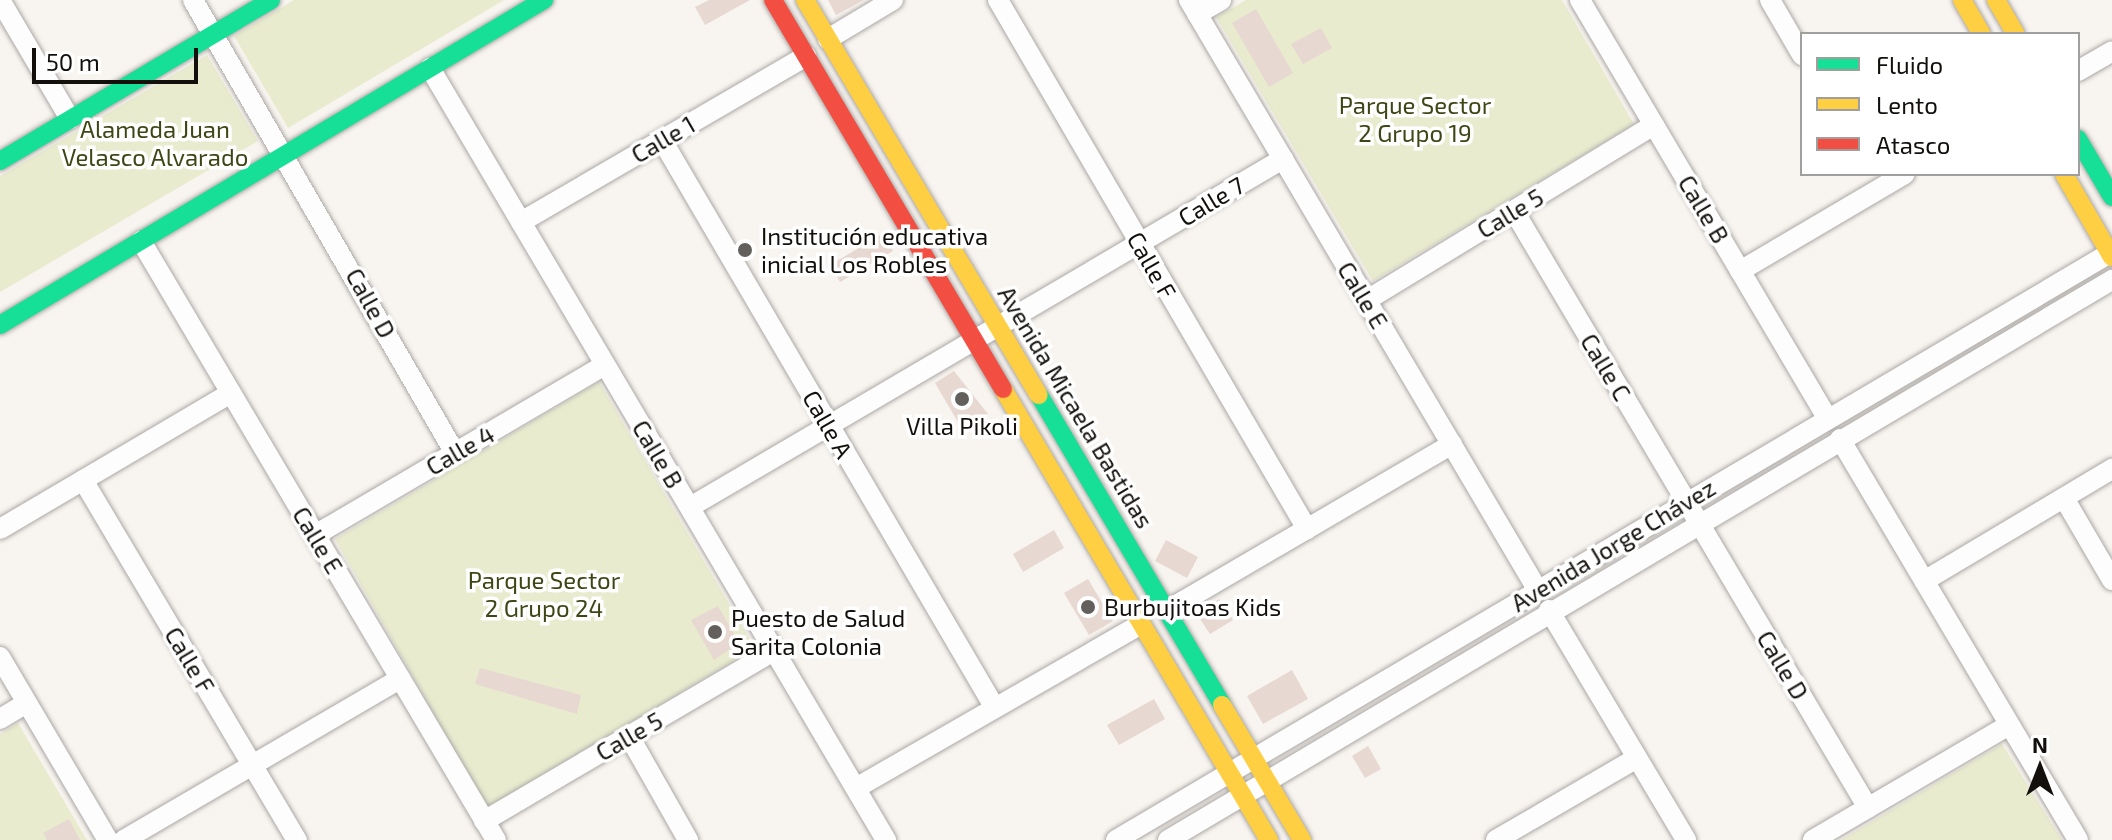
<!DOCTYPE html>
<html>
<head>
<meta charset="utf-8">
<style>
	body { margin:0 }
	#map { position:relative; width:2112px; height:840px; overflow:hidden; background:#f8f4f0; font-family:"Exo 2",sans-serif }
	div>[style] { position:absolute }
	.green>* { inset:0; background:#e8ebce }
	.building>* { inset:0; background:#e7d8d1 }
	.roads { filter:drop-shadow(0 0 2px #aba8a5) drop-shadow(0 0 2px #aba8a5) }
	.street>* { height:20px; margin:-10px; padding:0 10px; transform-origin:10px; border-radius:10px; background:#fefdfd }
	.fast>* { height:18px; margin:-9px; padding:0 9px; transform-origin:9px; border-radius:9px; background:#16e098 }
	.slow>* { height:18px; margin:-9px; padding:0 9px; transform-origin:9px; border-radius:9px; background:#ffcf43 }
	.jam>* { height:18px; margin:-9px; padding:0 9px; transform-origin:9px; border-radius:9px; background:#f24e42 }
	.dots>* { width:22px; height:22px; translate:-50% -50%; box-sizing:border-box; border:4px solid #fff; border-radius:50% }
	span { translate:-50% -50%; white-space:nowrap; text-align:center; line-height:1.15; -webkit-text-stroke:7px #fff; paint-order:stroke }
	.park-label { font-size:24px; color:#3f4615 }
	.street-label { font-size:24px; color:#120f0c }
	.poi-label { font-size:24px; color:#120f0c }
	.left { translate:0 -50%; text-align:left }
	.legend { position:absolute; left:1800px; top:32px; width:280px; height:144px; box-sizing:border-box; background:#fff; border:2px solid #a09f9e; margin:0; padding:10px 14px; list-style:none; font-size:24px; color:#120f0c }
	.legend li { display:flex; align-items:center; gap:16px; height:40px }
	.legend b { width:40px; border:2px solid #a09f9e }
	.north { position:absolute; left:2000px; top:728px; width:80px; height:80px; -webkit-text-stroke:6px #fff; paint-order:stroke; rotate:0deg; font-size:22px; font-weight:700; line-height:32px; text-align:center; color:#120f0c }
	.north::after { content:''; display:block; margin:auto; width:28px; height:36px; background:#120f0c; clip-path:polygon(50% 0,100% 100%,50% 72%,0 100%) }
	.scale { position:absolute; left:32px; top:48px; width:166px; height:36px; box-sizing:border-box; border:4px solid #120f0c; border-top:0; padding-left:10px; font-size:24px; line-height:28px; white-space:nowrap; color:#120f0c; -webkit-text-stroke:6px #fff; paint-order:stroke }
</style>
</head>
<body>
<div id="map">
	<div class="green">
		<i style="clip-path:polygon(294px 0,504px 0,288px 128px,234px 36px)"></i>
		<i style="clip-path:polygon(1246px 0,1562px 0,1634px 124px,1373px 281px,1216px 17px)"></i>
		<i style="clip-path:polygon(207px 55px,258px 141px,0 292px,0 176px)"></i>
		<i style="clip-path:polygon(599px 382px,755px 648px,487px 807px,335px 539px)"></i>
		<i style="clip-path:polygon(18px 723px,87px 840px,0 840px,0 734px)"></i>
		<i style="clip-path:polygon(2002px 744px,2062px 840px,1841px 840px)"></i>
	</div>
	<div class="building">
		<i style="clip-path:polygon(709px 0,750px 0,705px 25px,695px 7px)"></i>
		<i style="clip-path:polygon(828px 0,864px 0,836px 15px)"></i>
		<i style="clip-path:polygon(1256px 9px,1293px 73px,1269px 87px,1232px 23px)"></i>
		<i style="clip-path:polygon(1321px 28px,1332px 48px,1303px 64px,1291px 44px)"></i>
		<i style="clip-path:polygon(882px 234px,893px 251px,840px 282px,830px 265px)"></i>
		<i style="clip-path:polygon(954px 371px,988px 414px,962px 429px,935px 383px)"></i>
		<i style="clip-path:polygon(1054px 530px,1064px 548px,1023px 572px,1013px 554px)"></i>
		<i style="clip-path:polygon(1166px 540px,1198px 557px,1187px 578px,1155px 561px)"></i>
		<i style="clip-path:polygon(1088px 579px,1113px 621px,1089px 635px,1064px 593px)"></i>
		<i style="clip-path:polygon(1219px 599px,1233px 620px,1210px 634px,1196px 613px)"></i>
		<i style="clip-path:polygon(718px 606px,739px 643px,714px 660px,691px 620px)"></i>
		<i style="clip-path:polygon(480px 668px,581px 695px,577px 714px,475px 684px)"></i>
		<i style="clip-path:polygon(1292px 670px,1308px 699px,1263px 724px,1247px 696px)"></i>
		<i style="clip-path:polygon(1154px 699px,1165px 719px,1119px 745px,1107px 725px)"></i>
		<i style="clip-path:polygon(1368px 746px,1381px 769px,1365px 778px,1352px 756px)"></i>
		<i style="clip-path:polygon(69px 819px,80px 840px,47px 840px,43px 833px)"></i>
	</div>
	<div class="roads">
		<div class="street">
			<i style="left:0;top:0;width:138px;rotate:59.5deg"></i>
			<i style="left:193px;top:0;width:523px;rotate:59.96deg"></i>
			<i style="left:998px;top:0;width:613px;rotate:59.71deg"></i>
			<i style="left:1189px;top:0;width:684px;rotate:59.42deg"></i>
			<i style="left:1580px;top:0;width:485px;rotate:59.4deg"></i>
			<i style="left:1770px;top:0;width:64px;rotate:59.8deg"></i>
			<i style="left:1197px;top:14px;width:28px;rotate:-30deg"></i>
			<i style="left:828px;top:39px;width:76px;rotate:-31deg"></i>
			<i style="left:430px;top:68px;width:897px;rotate:59.43deg"></i>
			<i style="left:2078px;top:71px;width:39px;rotate:-30deg"></i>
			<i style="left:662px;top:140px;width:658px;rotate:59.62deg"></i>
			<i style="left:1514px;top:211px;width:694px;rotate:59.33deg"></i>
			<i style="left:521px;top:222px;width:330px;rotate:-30.2deg"></i>
			<i style="left:141px;top:241px;width:696px;rotate:59.35deg"></i>
			<i style="left:1740px;top:271px;width:191px;rotate:-30.5deg"></i>
			<i style="left:1367px;top:300px;width:336px;rotate:-31.4deg"></i>
			<i style="left:1840px;top:439px;width:466px;rotate:59.3deg"></i>
			<i style="left:83px;top:480px;width:419px;rotate:59.3deg"></i>
			<i style="left:2064px;top:498px;width:95px;rotate:59.7deg"></i>
			<i style="left:690px;top:507px;width:688px;rotate:-30.41deg"></i>
			<i style="left:0;top:529px;width:268px;rotate:-30.5deg"></i>
			<i style="left:315px;top:535px;width:336px;rotate:-30.4deg"></i>
			<i style="left:1924px;top:581px;width:219px;rotate:-30.8deg"></i>
			<i style="left:1168px;top:610px;width:329px;rotate:-30.3deg"></i>
			<i style="left:1549px;top:610px;width:268px;rotate:59.2deg"></i>
			<i style="left:0;top:657px;width:212px;rotate:59.5deg"></i>
			<i style="left:0;top:719px;width:31px;rotate:-31deg"></i>
			<i style="left:629px;top:736px;width:120px;rotate:60.4deg"></i>
			<i style="left:856px;top:788px;width:327px;rotate:-29.9deg"></i>
			<i style="left:484px;top:821px;width:336px;rotate:-30.4deg"></i>
			<i style="left:124px;top:840px;width:320px;rotate:-30.3deg"></i>
			<i style="left:1116px;top:840px;width:1157px;rotate:-30.56deg"></i>
			<i style="left:1168px;top:840px;width:1098px;rotate:-30.68deg"></i>
			<i style="left:1496px;top:840px;width:163px;rotate:-30.2deg"></i>
			<i style="left:1813px;top:840px;width:227px;rotate:-30.4deg"></i>
		</div>
		<div class="fast">
			<i style="left:2078px;top:139px;width:67px;rotate:59.6deg"></i>
			<i style="left:0;top:161px;width:315px;rotate:-30.7deg"></i>
			<i style="left:0;top:325px;width:634px;rotate:-30.86deg"></i>
			<i style="left:1039px;top:395px;width:360px;rotate:59.4deg"></i>
		</div>
		<div class="slow">
			<i style="left:805px;top:0;width:459px;rotate:59.4deg"></i>
			<i style="left:1962px;top:0;width:39px;rotate:60deg"></i>
			<i style="left:1996px;top:0;width:39px;rotate:60deg"></i>
			<i style="left:2064px;top:174px;width:96px;rotate:60deg"></i>
			<i style="left:1003px;top:389px;width:524px;rotate:59.47deg"></i>
			<i style="left:1222px;top:705px;width:157px;rotate:59.3deg"></i>
		</div>
		<div class="jam">
			<i style="left:773px;top:0;width:452px;rotate:59.4deg"></i>
		</div>
	</div>
	<div class="dots">
		<i style="left:745px;top:250px;background:#625f5c"></i>
		<i style="left:962px;top:399px;background:#625f5c"></i>
		<i style="left:1088px;top:607px;background:#625f5c"></i>
		<i style="left:715px;top:632px;background:#625f5c"></i>
	</div>
	<div class="park-label">
		<span style="left:1415px;top:119px">Parque Sector<br>2 Grupo 19</span>
		<span style="left:155px;top:143px">Alameda Juan<br>Velasco Alvarado</span>
		<span style="left:544px;top:594px">Parque Sector<br>2 Grupo 24</span>
	</div>
	<div class="street-label">
		<span style="left:663px;top:139px;rotate:-30deg">Calle 1</span>
		<span style="left:1211px;top:201px;rotate:-31deg">Calle 7</span>
		<span style="left:1704px;top:209px;rotate:59deg">Calle B</span>
		<span style="left:1510px;top:213px;rotate:-31deg">Calle 5</span>
		<span style="left:1152px;top:265px;rotate:60deg">Calle F</span>
		<span style="left:1363px;top:295px;rotate:59deg">Calle E</span>
		<span style="left:371px;top:303px;rotate:61deg">Calle D</span>
		<span style="left:1606px;top:367px;rotate:59deg">Calle C</span>
		<span style="left:1076px;top:407px;rotate:59deg">Avenida Micaela Bastidas</span>
		<span style="left:828px;top:424px;rotate:60deg">Calle A</span>
		<span style="left:460px;top:450px;rotate:-30deg">Calle 4</span>
		<span style="left:658px;top:454px;rotate:59deg">Calle B</span>
		<span style="left:318px;top:540px;rotate:59deg">Calle E</span>
		<span style="left:1613px;top:545px;rotate:-31deg">Avenida Jorge Chávez</span>
		<span style="left:190px;top:660px;rotate:59deg">Calle F</span>
		<span style="left:1783px;top:665px;rotate:59deg">Calle D</span>
		<span style="left:629px;top:736px;rotate:-30deg">Calle 5</span>
	</div>
	<div class="poi-label">
		<span class="left" style="left:761px;top:250px">Institución educativa<br>inicial Los Robles</span>
		<span style="left:962px;top:426px">Villa Pikoli</span>
		<span class="left" style="left:1104px;top:607px">Burbujitoas Kids</span>
		<span class="left" style="left:731px;top:632px">Puesto de Salud<br>Sarita Colonia</span>
	</div>
	<ul class="legend">
	<li><b style="height:10px;background:#16e098"></b>Fluido</li>
	<li><b style="height:10px;background:#ffcf43"></b>Lento</li>
	<li><b style="height:10px;background:#f24e42"></b>Atasco</li>
	</ul>
	<div class="north">N</div>
	<div class="scale">50 m</div>
</div>
</body>
</html>
